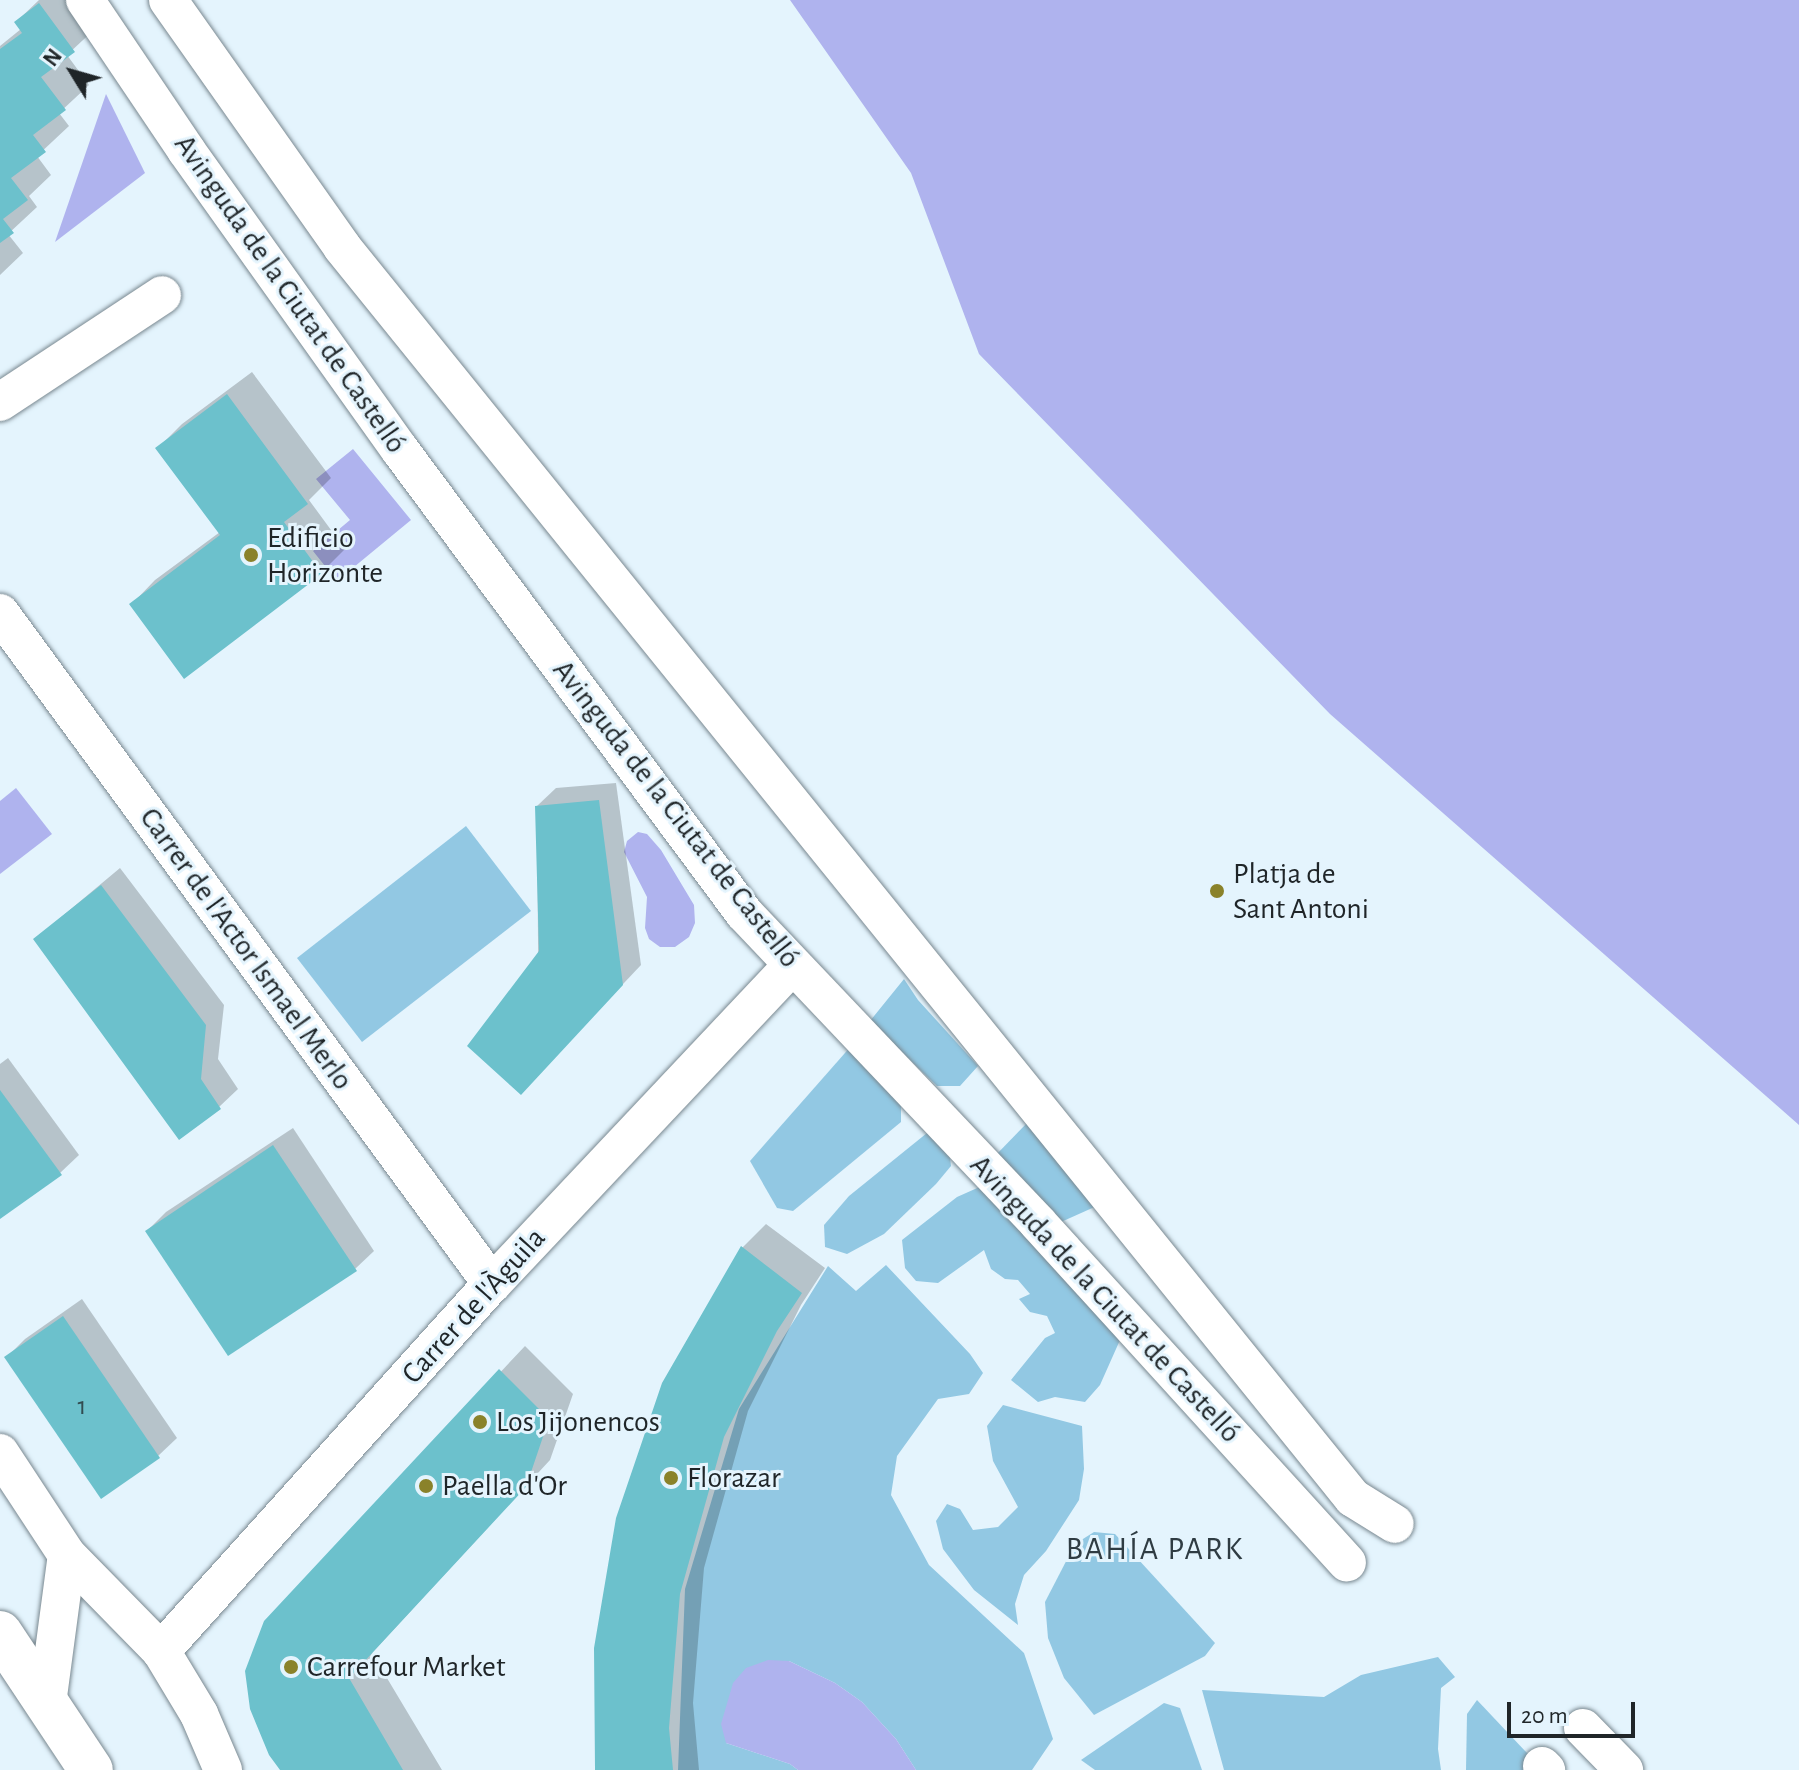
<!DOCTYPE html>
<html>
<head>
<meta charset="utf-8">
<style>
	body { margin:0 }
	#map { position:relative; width:1799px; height:1770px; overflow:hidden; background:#e4f4fd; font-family:"Alegreya Sans",sans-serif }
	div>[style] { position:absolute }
	.green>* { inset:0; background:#92c8e3 }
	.water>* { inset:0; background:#afb3ee }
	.shadow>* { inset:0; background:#0003 }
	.building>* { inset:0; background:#6cc1cc }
	.roads { filter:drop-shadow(0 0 2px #798890) drop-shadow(0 0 2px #798890) }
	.street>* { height:38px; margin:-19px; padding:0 19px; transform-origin:19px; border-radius:19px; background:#fff }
	.secondary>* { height:44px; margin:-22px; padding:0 22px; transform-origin:22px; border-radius:22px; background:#fff }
	.dots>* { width:22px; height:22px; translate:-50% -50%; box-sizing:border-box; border:4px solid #e4f4fd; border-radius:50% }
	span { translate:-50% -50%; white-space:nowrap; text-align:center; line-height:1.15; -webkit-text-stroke:6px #e4f4fd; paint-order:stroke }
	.number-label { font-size:26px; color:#324c51 }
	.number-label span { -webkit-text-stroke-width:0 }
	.street-label { font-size:30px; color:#1f2528 }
	.poi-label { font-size:30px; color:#1f2528 }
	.left { translate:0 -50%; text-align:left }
	.neighbourhood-label { font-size:32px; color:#2f3c43; letter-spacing:2px }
	.north { position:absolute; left:32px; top:32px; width:80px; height:80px; -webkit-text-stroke:6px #e4f4fd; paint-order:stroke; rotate:307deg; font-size:22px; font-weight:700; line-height:32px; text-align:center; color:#1f2528 }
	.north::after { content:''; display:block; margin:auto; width:28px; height:36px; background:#1f2528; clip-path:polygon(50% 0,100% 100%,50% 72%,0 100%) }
	.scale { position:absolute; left:1507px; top:1702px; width:128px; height:36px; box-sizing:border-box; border:4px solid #1f2528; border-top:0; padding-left:10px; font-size:24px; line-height:28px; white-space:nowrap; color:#1f2528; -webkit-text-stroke:6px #e4f4fd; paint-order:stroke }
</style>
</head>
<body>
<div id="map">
	<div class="green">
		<i style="clip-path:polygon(466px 826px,531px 911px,362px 1042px,297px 958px)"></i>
		<i style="clip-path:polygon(904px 979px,918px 1000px,978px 1066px,960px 1086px,937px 1086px,870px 1021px)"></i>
		<i style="clip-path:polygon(852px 1045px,901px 1098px,901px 1122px,793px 1211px,777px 1208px,750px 1161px)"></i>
		<i style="clip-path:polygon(1029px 1121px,1099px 1205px,1061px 1222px,992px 1159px)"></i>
		<i style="clip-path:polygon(927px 1133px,948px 1140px,951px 1166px,936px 1184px,884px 1234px,847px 1254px,825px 1247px,824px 1225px,849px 1196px)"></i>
		<i style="clip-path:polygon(984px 1185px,1124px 1331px,1100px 1385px,1085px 1402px,1055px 1397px,1038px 1402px,1011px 1380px,1045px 1338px,1055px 1333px,1047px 1316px,1030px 1312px,1019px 1299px,1030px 1294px,1018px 1280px,1005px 1279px,991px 1269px,984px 1250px,938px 1283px,916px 1281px,905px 1268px,902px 1240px,957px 1197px)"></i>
		<i style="clip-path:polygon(886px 1265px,970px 1354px,983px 1373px,969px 1394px,938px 1399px,897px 1456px,891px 1495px,929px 1565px,1024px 1653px,1053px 1739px,1032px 1770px,916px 1770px,896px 1739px,862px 1702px,835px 1683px,789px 1661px,726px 1743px,790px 1764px,798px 1770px,678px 1770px,685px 1589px,739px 1409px,828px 1266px,856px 1291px)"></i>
		<i style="clip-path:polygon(1003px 1405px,1082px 1426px,1084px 1469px,1079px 1500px,1046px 1551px,1024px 1575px,1015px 1604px,1018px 1625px,974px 1590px,943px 1549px,936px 1521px,947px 1504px,960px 1509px,973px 1530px,998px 1527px,1018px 1507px,993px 1461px,987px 1426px)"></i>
		<i style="clip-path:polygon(1094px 1532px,1115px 1534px,1215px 1643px,1205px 1656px,1094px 1715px,1064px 1678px,1048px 1638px,1045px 1602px,1075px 1544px)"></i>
		<i style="clip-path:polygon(1438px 1657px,1455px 1677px,1441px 1688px,1438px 1749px,1441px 1770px,1224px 1770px,1202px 1690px,1324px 1697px,1361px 1675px)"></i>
		<i style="clip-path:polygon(1477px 1700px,1543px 1770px,1466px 1770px,1467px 1714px)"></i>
		<i style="clip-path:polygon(1164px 1703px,1180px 1708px,1202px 1770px,1095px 1770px,1081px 1760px)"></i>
	</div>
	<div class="water">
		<i style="clip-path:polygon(790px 0,1799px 0,1799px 1125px,1330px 714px,979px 354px,911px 173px)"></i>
		<i style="clip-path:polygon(106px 94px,145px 173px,55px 242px)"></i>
		<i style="clip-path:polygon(353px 449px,411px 520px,337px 581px,313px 551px,350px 520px,316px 479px)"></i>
		<i style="clip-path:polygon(16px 788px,52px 834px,0 874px,0 801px)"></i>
		<i style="clip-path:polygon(638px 832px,647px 834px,661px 850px,694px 905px,695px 923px,689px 937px,675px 947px,660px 947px,649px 939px,645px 928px,647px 897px,624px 852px,627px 841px)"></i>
		<i style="clip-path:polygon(768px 1660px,789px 1661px,835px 1683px,862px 1702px,896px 1739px,916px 1770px,798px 1770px,790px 1764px,726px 1743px,721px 1724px,733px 1683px,746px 1668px)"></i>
	</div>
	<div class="shadow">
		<i style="clip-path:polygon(39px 0,78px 0,98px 26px,67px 55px,89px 85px,59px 113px,69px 126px,37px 156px,51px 175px,29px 196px,37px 207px,8px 234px,23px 253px,0 275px,0 46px,21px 29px,16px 22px)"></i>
		<i style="clip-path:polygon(252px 372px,331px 478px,309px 500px,345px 549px,321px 573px,131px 605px,155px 580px,220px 532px,158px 448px,182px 424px)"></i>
		<i style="clip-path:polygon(616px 783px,641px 965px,539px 1073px,537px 806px,556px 788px)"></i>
		<i style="clip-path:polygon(120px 868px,224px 1005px,218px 1059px,238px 1089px,219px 1107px,35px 939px)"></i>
		<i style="clip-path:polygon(8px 1058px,79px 1155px,60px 1173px,0 1217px,0 1064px)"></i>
		<i style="clip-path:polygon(293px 1128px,374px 1251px,355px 1269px,147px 1231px,166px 1212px)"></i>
		<i style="clip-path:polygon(766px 1224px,825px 1268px,801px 1305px,748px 1411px,704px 1568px,693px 1703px,699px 1770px,597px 1770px,742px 1248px)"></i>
		<i style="clip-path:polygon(82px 1299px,177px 1438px,158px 1456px,7px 1357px,25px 1339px)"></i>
		<i style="clip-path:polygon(525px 1346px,573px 1394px,550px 1460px,372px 1653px,442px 1770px,282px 1770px,266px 1622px)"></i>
	</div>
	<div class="building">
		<i style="clip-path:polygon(39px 3px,75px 52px,41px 77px,66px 110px,33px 135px,46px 152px,11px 178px,28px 200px,3px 219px,14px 233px,0 243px,0 49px,22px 33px,14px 22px)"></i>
		<i style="clip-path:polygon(227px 394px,308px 504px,284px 522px,322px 574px,184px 679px,129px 604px,220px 535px,155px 448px)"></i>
		<i style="clip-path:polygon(599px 800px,623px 985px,521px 1095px,467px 1046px,539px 951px,535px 806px)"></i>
		<i style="clip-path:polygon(101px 885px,206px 1025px,201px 1079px,221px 1109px,179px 1140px,33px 939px)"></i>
		<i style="clip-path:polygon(0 1090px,62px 1175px,0 1219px)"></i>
		<i style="clip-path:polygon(273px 1145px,357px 1271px,228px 1356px,145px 1231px)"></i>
		<i style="clip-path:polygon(741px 1246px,802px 1293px,777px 1331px,724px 1437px,680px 1594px,669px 1728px,673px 1770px,595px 1770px,594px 1648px,616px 1518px,662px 1383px)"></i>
		<i style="clip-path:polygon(63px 1316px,160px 1458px,101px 1499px,4px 1357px)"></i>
		<i style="clip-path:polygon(499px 1369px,549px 1419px,526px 1487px,349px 1678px,403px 1770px,280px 1770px,269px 1755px,250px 1709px,245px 1671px,264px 1621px)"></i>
	</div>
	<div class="roads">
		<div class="street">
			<i style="left:85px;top:0;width:181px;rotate:56deg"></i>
			<i style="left:186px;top:150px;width:369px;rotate:54.5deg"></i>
			<i style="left:400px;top:450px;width:577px;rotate:53.39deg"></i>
			<i style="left:744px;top:913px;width:427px;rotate:46.5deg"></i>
			<i style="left:1038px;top:1223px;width:459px;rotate:47.7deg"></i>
			<i style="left:168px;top:0;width:302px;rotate:54.8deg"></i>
			<i style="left:342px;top:247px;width:1608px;rotate:51.06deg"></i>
			<i style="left:1353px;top:1498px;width:49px;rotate:31.8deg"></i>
			<i style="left:0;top:402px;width:194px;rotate:-33.4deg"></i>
			<i style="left:0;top:613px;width:832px;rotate:53.75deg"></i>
			<i style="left:0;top:1453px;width:122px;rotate:56.7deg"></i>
			<i style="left:67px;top:1555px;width:134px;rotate:45.6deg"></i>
			<i style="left:161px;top:1651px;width:74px;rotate:58.9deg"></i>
			<i style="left:199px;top:1714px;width:61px;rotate:66.8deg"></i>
			<i style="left:161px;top:1651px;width:494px;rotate:-48deg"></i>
			<i style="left:492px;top:1284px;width:437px;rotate:-46.7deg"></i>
			<i style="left:47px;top:1704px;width:150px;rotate:-82.4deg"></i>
			<i style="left:1583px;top:1728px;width:59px;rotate:45.7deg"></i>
			<i style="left:1542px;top:1766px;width:6px;rotate:45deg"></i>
		</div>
		<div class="secondary">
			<i style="left:0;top:1633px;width:164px;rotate:56.4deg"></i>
		</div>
	</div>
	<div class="dots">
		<i style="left:251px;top:555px;background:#8a822a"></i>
		<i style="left:1217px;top:891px;background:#8a822a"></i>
		<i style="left:480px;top:1422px;background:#8a822a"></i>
		<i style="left:671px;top:1478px;background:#8a822a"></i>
		<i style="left:426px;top:1486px;background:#8a822a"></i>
		<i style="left:291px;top:1667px;background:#8a822a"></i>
	</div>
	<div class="number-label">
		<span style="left:82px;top:1407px">1</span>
	</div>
	<div class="street-label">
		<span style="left:290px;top:294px;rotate:55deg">Avinguda de la Ciutat de Castelló</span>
		<span style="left:676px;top:814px;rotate:52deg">Avinguda de la Ciutat de Castelló</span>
		<span style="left:246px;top:949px;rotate:54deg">Carrer de l'Actor Ismael Merlo</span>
		<span style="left:1105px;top:1299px;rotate:47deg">Avinguda de la Ciutat de Castelló</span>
		<span style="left:474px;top:1306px;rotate:-48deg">Carrer de l'Àguila</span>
	</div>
	<div class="poi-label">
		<span class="left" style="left:267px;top:555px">Edificio<br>Horizonte</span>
		<span class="left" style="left:1233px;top:891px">Platja de<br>Sant Antoni</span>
		<span class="left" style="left:496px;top:1422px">Los Jijonencos</span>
		<span class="left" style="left:687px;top:1478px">Florazar</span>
		<span class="left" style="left:442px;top:1486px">Paella d'Or</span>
		<span class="left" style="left:307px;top:1667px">Carrefour Market</span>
	</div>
	<div class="neighbourhood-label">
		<span style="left:1155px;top:1549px">BAHÍA PARK</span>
	</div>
	<div class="north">N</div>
	<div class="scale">20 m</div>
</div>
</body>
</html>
